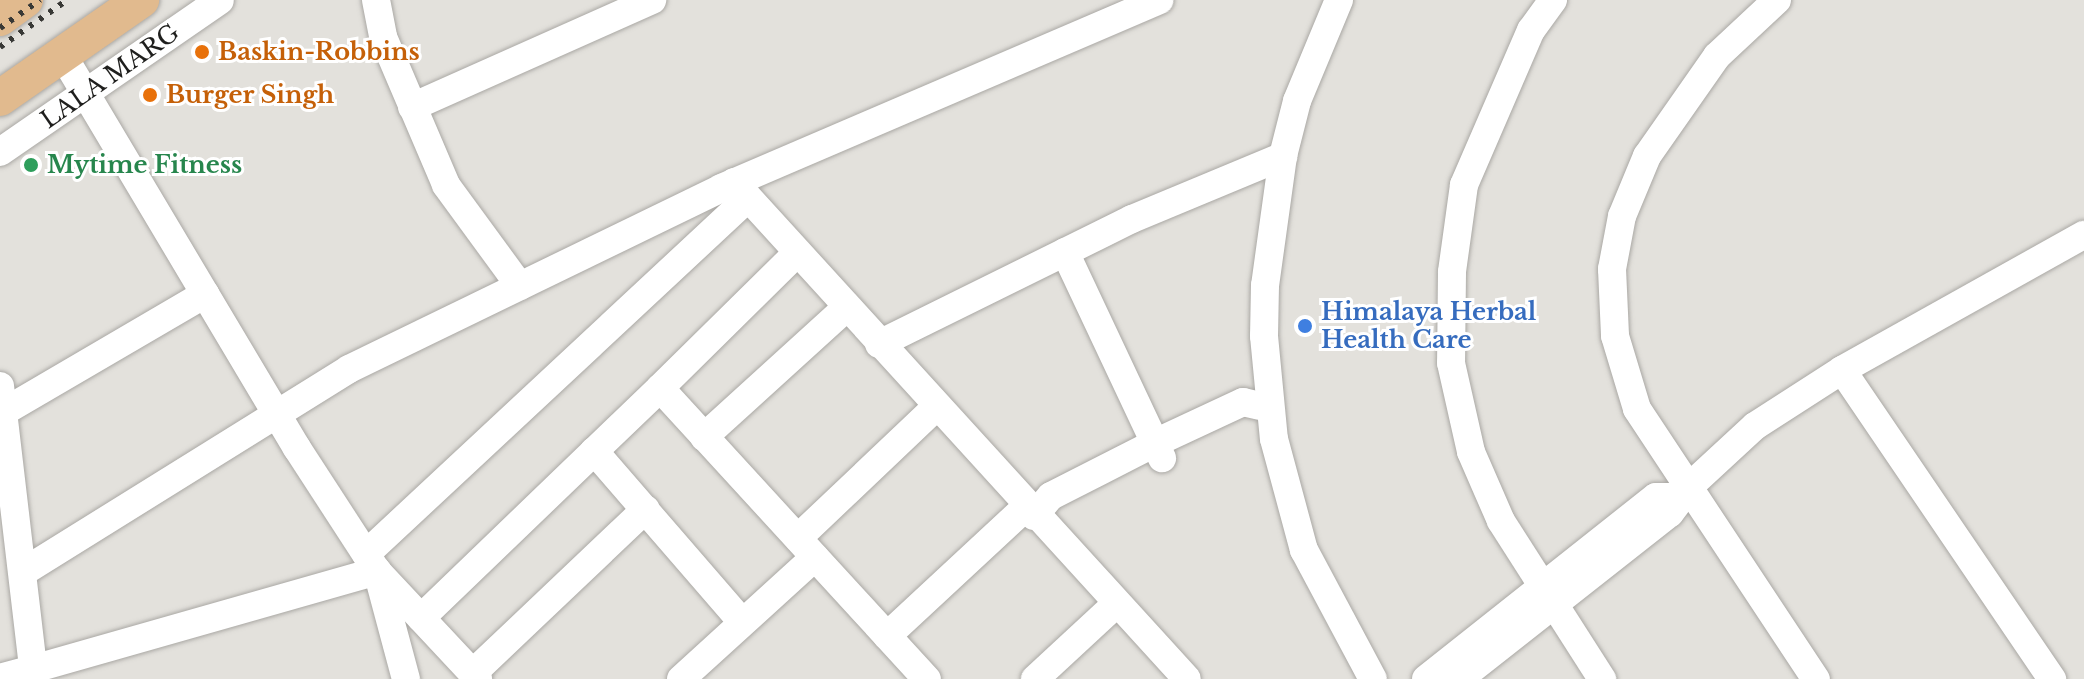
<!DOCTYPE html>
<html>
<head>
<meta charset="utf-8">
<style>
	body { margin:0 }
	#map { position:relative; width:2084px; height:679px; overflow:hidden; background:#e3e1dc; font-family:"Libre Baskerville",serif }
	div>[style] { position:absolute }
	.roads { filter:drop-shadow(0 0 2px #aaa8a4) drop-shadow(0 0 2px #aaa8a4) }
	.minor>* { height:28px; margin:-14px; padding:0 14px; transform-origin:14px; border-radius:14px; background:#fff }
	.major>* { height:36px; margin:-18px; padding:0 18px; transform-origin:18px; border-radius:18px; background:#e1ba8e }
	.rail>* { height:6px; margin-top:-3px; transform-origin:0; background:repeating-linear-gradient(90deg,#383835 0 4px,transparent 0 12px) }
	.dots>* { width:22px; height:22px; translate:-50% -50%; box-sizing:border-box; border:4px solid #fff; border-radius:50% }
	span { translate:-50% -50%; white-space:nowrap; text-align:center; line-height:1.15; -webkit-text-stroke:6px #fff; paint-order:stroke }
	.food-label { font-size:24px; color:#c56008; font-weight:700 }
	.left { translate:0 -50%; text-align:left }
	.street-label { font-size:24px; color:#1f1f1d }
	.leisure-label { font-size:24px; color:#27864d; font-weight:700 }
	.shop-label { font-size:24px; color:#366cbe; font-weight:700 }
</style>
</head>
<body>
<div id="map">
	<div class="roads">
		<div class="minor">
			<i style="left:376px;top:0;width:38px;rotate:79deg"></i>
			<i style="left:383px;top:37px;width:161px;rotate:66.9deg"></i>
			<i style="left:446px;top:185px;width:125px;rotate:53.8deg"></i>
			<i style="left:1339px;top:0;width:109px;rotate:112.6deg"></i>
			<i style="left:1297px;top:101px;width:57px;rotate:104.3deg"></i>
			<i style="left:1283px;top:156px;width:130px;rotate:97.9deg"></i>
			<i style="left:1265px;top:285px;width:51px;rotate:91.1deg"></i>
			<i style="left:1264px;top:336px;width:103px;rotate:84.5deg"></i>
			<i style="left:1274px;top:439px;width:115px;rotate:74.9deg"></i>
			<i style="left:1304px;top:550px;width:146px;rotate:61.9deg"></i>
			<i style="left:1553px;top:0;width:37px;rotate:126deg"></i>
			<i style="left:1531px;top:30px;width:169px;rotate:113.4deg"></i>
			<i style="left:1464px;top:185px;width:88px;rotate:97.9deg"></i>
			<i style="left:1452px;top:272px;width:91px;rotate:90.6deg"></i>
			<i style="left:1451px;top:363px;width:91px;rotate:77.3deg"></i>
			<i style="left:1471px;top:452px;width:75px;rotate:66.5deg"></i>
			<i style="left:1501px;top:521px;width:188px;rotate:57.4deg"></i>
			<i style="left:1777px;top:0;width:82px;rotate:137deg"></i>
			<i style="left:1717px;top:56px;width:122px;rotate:125deg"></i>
			<i style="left:1647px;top:156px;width:65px;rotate:112.6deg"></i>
			<i style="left:1622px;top:216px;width:54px;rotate:100.7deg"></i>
			<i style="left:1612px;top:269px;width:67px;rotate:87.4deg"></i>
			<i style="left:1615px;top:336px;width:76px;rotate:73.2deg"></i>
			<i style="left:1637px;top:409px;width:324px;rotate:56.5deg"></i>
			<i style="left:62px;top:54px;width:459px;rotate:59.2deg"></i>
			<i style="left:297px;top:448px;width:147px;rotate:57deg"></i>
			<i style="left:377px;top:571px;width:112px;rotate:75deg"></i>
			<i style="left:412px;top:107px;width:263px;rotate:-24deg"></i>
			<i style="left:0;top:152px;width:267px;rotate:-34.6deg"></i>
			<i style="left:734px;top:182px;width:672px;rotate:47.65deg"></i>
			<i style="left:1065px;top:252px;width:228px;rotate:64.8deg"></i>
			<i style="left:879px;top:344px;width:282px;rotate:-26.3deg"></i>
			<i style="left:1132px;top:219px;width:164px;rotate:-22.6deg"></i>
			<i style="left:1842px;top:370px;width:374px;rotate:55.8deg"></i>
			<i style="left:0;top:386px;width:285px;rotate:83.3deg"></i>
			<i style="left:33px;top:669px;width:34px;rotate:165deg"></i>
			<i style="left:660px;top:388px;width:191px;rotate:-44.6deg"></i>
			<i style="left:5px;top:411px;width:232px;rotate:-30.3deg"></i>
			<i style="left:704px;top:437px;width:192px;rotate:-42.3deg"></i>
			<i style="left:594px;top:451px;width:226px;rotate:49.1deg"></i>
			<i style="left:1034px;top:516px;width:26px;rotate:-50deg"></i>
			<i style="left:1051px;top:496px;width:117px;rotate:-27deg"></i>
			<i style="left:1155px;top:443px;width:97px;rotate:-25deg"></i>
			<i style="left:1243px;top:402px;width:17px;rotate:13deg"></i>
			<i style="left:798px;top:538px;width:190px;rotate:-43.5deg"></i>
			<i style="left:366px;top:554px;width:522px;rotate:-42.98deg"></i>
			<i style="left:23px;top:572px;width:384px;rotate:-31.9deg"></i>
			<i style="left:349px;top:369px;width:414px;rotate:-25.9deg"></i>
			<i style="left:721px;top:188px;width:477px;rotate:-23.2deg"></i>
			<i style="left:421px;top:618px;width:332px;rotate:-43.9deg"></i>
			<i style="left:660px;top:388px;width:395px;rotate:47.5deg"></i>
			<i style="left:887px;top:636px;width:190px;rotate:-42.9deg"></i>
			<i style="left:33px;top:669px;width:358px;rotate:-15.9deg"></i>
			<i style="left:377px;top:571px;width:148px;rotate:46.9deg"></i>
			<i style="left:473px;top:673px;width:238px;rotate:-43.5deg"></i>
			<i style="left:681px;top:679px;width:181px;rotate:-42.3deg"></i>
			<i style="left:1035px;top:679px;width:110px;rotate:-42.8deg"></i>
			<i style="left:1426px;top:679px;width:293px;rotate:-38.4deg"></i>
			<i style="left:1656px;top:497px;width:23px"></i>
			<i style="left:1459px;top:679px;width:268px;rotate:-38.2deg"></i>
			<i style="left:1670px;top:513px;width:34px;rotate:-53deg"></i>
			<i style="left:1690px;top:486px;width:88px;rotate:-42.7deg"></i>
			<i style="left:1755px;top:426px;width:103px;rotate:-32.8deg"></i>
			<i style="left:1842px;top:370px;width:277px;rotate:-29.2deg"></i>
		</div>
		<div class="major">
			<i style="left:0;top:18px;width:31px;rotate:-36deg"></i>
			<i style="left:0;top:98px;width:172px;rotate:-34.8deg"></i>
		</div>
	</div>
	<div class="rail">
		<i style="left:0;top:28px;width:49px;rotate:-35deg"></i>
		<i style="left:0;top:47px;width:82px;rotate:-35deg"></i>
	</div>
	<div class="dots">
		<i style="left:202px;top:52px;background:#e8710a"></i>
		<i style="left:150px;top:95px;background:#e8710a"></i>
		<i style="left:31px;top:165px;background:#2e9e5b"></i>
		<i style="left:1305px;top:326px;background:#3f7fe0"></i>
	</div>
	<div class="food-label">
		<span class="left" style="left:218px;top:52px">Baskin-Robbins</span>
		<span class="left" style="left:166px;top:95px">Burger Singh</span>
	</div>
	<div class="street-label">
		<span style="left:110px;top:76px;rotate:-35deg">LALA MARG</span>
	</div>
	<div class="leisure-label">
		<span class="left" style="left:47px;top:165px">Mytime Fitness</span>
	</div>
	<div class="shop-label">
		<span class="left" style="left:1321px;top:326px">Himalaya Herbal<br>Health Care</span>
	</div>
</div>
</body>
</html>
